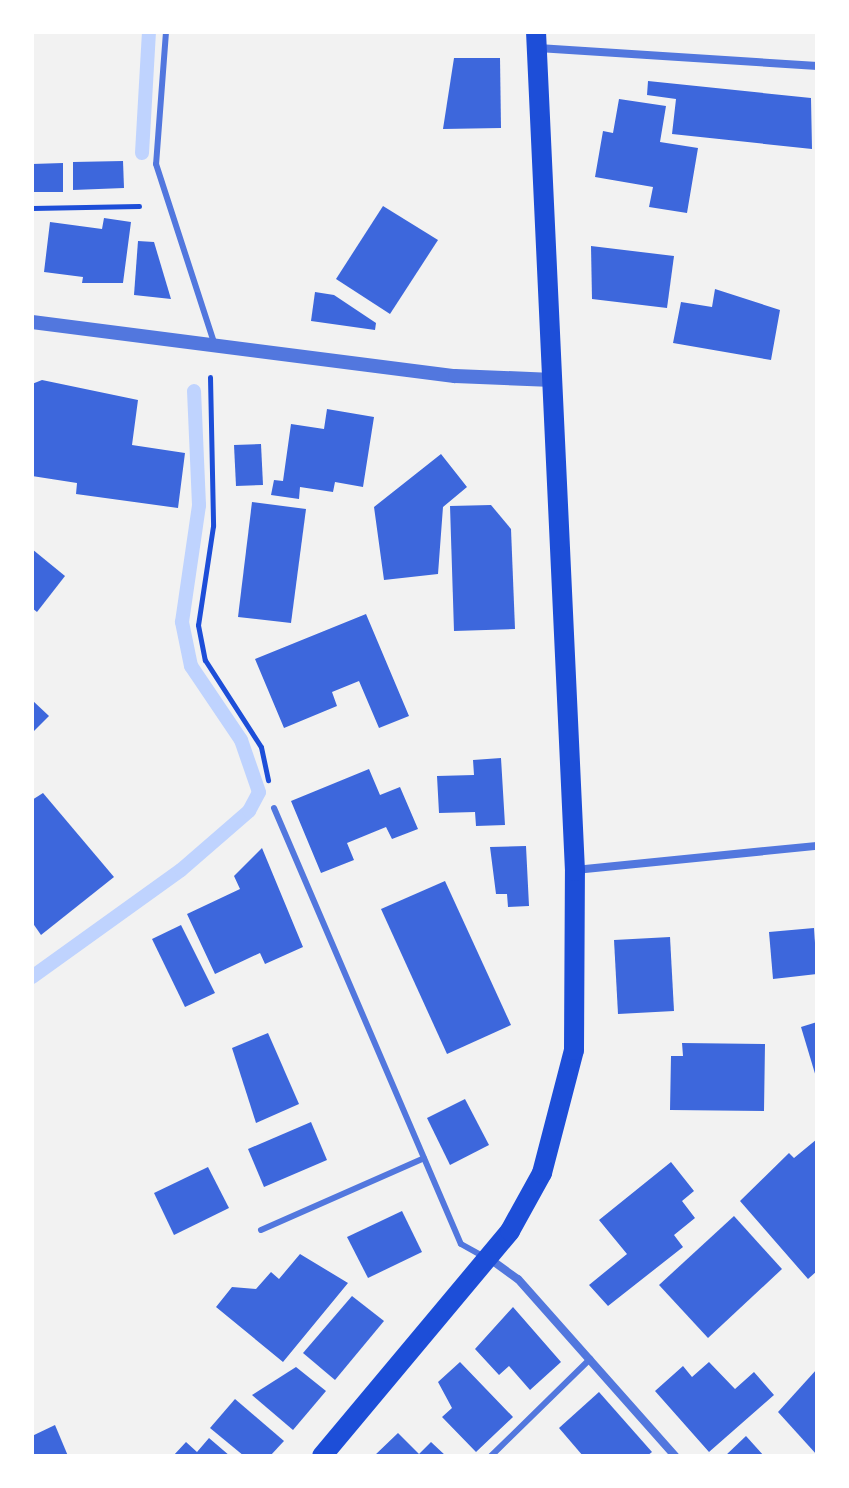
<!DOCTYPE html>
<html>
<head>
<meta charset="utf-8">
<style>
	body { margin:0 }
	#map { position:relative; width:849px; height:1488px; overflow:hidden; background:#f2f2f2; font-family:"Golos Text",sans-serif }
	div>[style] { position:absolute }
	.stream>* { height:14px; margin:-7px; padding:0 7px; transform-origin:7px; border-radius:7px; background:#bfd3fe }
	.building>* { inset:0; background:#3d67dc }
	.path>* { height:5px; margin:-2.5px; padding:0 2.5px; transform-origin:2.5px; border-radius:2.5px; background:#1d4ed8 }
	.service>* { height:6px; margin:-3px; padding:0 3px; transform-origin:3px; border-radius:3px; background:#5277de }
	.minor>* { height:8px; margin:-4px; padding:0 4px; transform-origin:4px; border-radius:4px; background:#5277de }
	.tertiary>* { height:14px; margin:-7px; padding:0 7px; transform-origin:7px; border-radius:7px; background:#5277de }
	.primary>* { height:20px; margin:-10px; padding:0 10px; transform-origin:10px; border-radius:10px; background:#1d4ed8 }
	span { translate:-50% -50%; white-space:nowrap; text-align:center; line-height:1.15; -webkit-text-stroke:6px #fff; paint-order:stroke }
	.frame { position:absolute; inset:0; border:34px solid #fff; pointer-events:none }
</style>
</head>
<body>
<div id="map">
	<div class="stream">
		<i style="left:142px;top:153px;width:121px;rotate:-86.7deg"></i>
		<i style="left:32px;top:977px;width:183px;rotate:-35.7deg"></i>
		<i style="left:181px;top:870px;width:90px;rotate:-40.9deg"></i>
		<i style="left:249px;top:811px;width:21px;rotate:-62deg"></i>
		<i style="left:259px;top:792px;width:55px;rotate:-109.1deg"></i>
		<i style="left:241px;top:740px;width:89px;rotate:-124deg"></i>
		<i style="left:191px;top:666px;width:45px;rotate:-101.6deg"></i>
		<i style="left:182px;top:622px;width:118px;rotate:-81.7deg"></i>
		<i style="left:199px;top:505px;width:114px;rotate:-92.5deg"></i>
	</div>
	<div class="building">
		<i style="clip-path:polygon(454px 58px,500px 58px,501px 128px,443px 129px)"></i>
		<i style="clip-path:polygon(648px 81px,811px 98px,812px 149px,672px 134px,676px 99px,647px 95px)"></i>
		<i style="clip-path:polygon(619px 99px,666px 106px,660px 142px,698px 148px,687px 213px,649px 207px,653px 187px,595px 177px,603px 131px,613px 133px)"></i>
		<i style="clip-path:polygon(123px 161px,124px 188px,73px 190px,73px 162px)"></i>
		<i style="clip-path:polygon(63px 163px,63px 192px,32px 192px,32px 164px)"></i>
		<i style="clip-path:polygon(383px 206px,438px 240px,390px 314px,336px 279px)"></i>
		<i style="clip-path:polygon(104px 218px,131px 222px,123px 283px,82px 283px,83px 277px,44px 272px,50px 222px,102px 229px)"></i>
		<i style="clip-path:polygon(138px 241px,154px 242px,171px 299px,134px 295px)"></i>
		<i style="clip-path:polygon(591px 246px,674px 256px,667px 308px,592px 299px)"></i>
		<i style="clip-path:polygon(715px 289px,780px 310px,771px 360px,673px 343px,681px 302px,712px 307px)"></i>
		<i style="clip-path:polygon(315px 292px,334px 295px,376px 323px,375px 330px,311px 321px)"></i>
		<i style="clip-path:polygon(42px 380px,138px 400px,132px 445px,185px 453px,178px 508px,76px 494px,77px 483px,32px 476px,32px 384px)"></i>
		<i style="clip-path:polygon(327px 409px,374px 417px,363px 487px,335px 482px,333px 492px,300px 487px,299px 499px,271px 495px,274px 480px,283px 481px,291px 424px,324px 429px)"></i>
		<i style="clip-path:polygon(261px 444px,263px 485px,236px 486px,234px 445px)"></i>
		<i style="clip-path:polygon(441px 454px,467px 487px,443px 507px,438px 574px,384px 580px,374px 507px)"></i>
		<i style="clip-path:polygon(252px 502px,306px 509px,291px 623px,238px 617px)"></i>
		<i style="clip-path:polygon(491px 505px,511px 529px,515px 629px,454px 631px,450px 506px)"></i>
		<i style="clip-path:polygon(32px 549px,65px 576px,37px 612px,32px 608px)"></i>
		<i style="clip-path:polygon(366px 614px,409px 716px,379px 728px,359px 681px,332px 692px,337px 706px,284px 728px,255px 659px)"></i>
		<i style="clip-path:polygon(32px 700px,49px 716px,32px 733px)"></i>
		<i style="clip-path:polygon(501px 758px,505px 825px,476px 826px,475px 812px,439px 813px,437px 776px,474px 775px,473px 760px)"></i>
		<i style="clip-path:polygon(369px 769px,380px 795px,400px 787px,418px 829px,392px 839px,386px 827px,347px 843px,354px 860px,321px 873px,291px 801px)"></i>
		<i style="clip-path:polygon(43px 793px,114px 877px,41px 935px,32px 922px,32px 800px)"></i>
		<i style="clip-path:polygon(526px 846px,529px 906px,508px 907px,507px 894px,496px 894px,490px 847px)"></i>
		<i style="clip-path:polygon(262px 848px,303px 947px,265px 964px,260px 953px,215px 974px,187px 914px,240px 889px,234px 876px)"></i>
		<i style="clip-path:polygon(445px 881px,511px 1025px,447px 1054px,381px 909px)"></i>
		<i style="clip-path:polygon(181px 925px,215px 993px,185px 1007px,152px 939px)"></i>
		<i style="clip-path:polygon(814px 928px,817px 974px,773px 979px,769px 932px)"></i>
		<i style="clip-path:polygon(670px 937px,674px 1011px,618px 1014px,614px 940px)"></i>
		<i style="clip-path:polygon(817px 1022px,817px 1077px,816px 1077px,801px 1027px)"></i>
		<i style="clip-path:polygon(268px 1033px,299px 1104px,256px 1123px,232px 1048px)"></i>
		<i style="clip-path:polygon(682px 1043px,765px 1044px,764px 1111px,670px 1110px,671px 1056px,683px 1056px)"></i>
		<i style="clip-path:polygon(465px 1099px,489px 1145px,450px 1165px,427px 1118px)"></i>
		<i style="clip-path:polygon(311px 1122px,327px 1160px,264px 1187px,248px 1149px)"></i>
		<i style="clip-path:polygon(817px 1139px,817px 1271px,808px 1279px,740px 1201px,789px 1153px,794px 1158px)"></i>
		<i style="clip-path:polygon(671px 1162px,694px 1191px,682px 1201px,695px 1218px,674px 1235px,683px 1247px,608px 1306px,589px 1285px,627px 1254px,599px 1220px)"></i>
		<i style="clip-path:polygon(208px 1167px,229px 1208px,174px 1235px,154px 1193px)"></i>
		<i style="clip-path:polygon(402px 1211px,422px 1252px,368px 1278px,347px 1237px)"></i>
		<i style="clip-path:polygon(734px 1216px,782px 1269px,708px 1338px,659px 1285px)"></i>
		<i style="clip-path:polygon(300px 1254px,348px 1283px,283px 1362px,216px 1307px,232px 1287px,256px 1289px,271px 1272px,279px 1279px)"></i>
		<i style="clip-path:polygon(352px 1296px,384px 1321px,335px 1380px,303px 1353px)"></i>
		<i style="clip-path:polygon(513px 1307px,561px 1362px,530px 1390px,509px 1366px,499px 1375px,475px 1349px)"></i>
		<i style="clip-path:polygon(460px 1362px,513px 1417px,476px 1452px,442px 1417px,452px 1408px,438px 1382px)"></i>
		<i style="clip-path:polygon(709px 1362px,735px 1389px,754px 1372px,774px 1395px,709px 1452px,655px 1391px,683px 1366px,692px 1377px)"></i>
		<i style="clip-path:polygon(296px 1367px,326px 1391px,293px 1430px,252px 1395px)"></i>
		<i style="clip-path:polygon(817px 1369px,817px 1455px,778px 1412px)"></i>
		<i style="clip-path:polygon(599px 1392px,652px 1452px,647px 1456px,583px 1456px,559px 1428px)"></i>
		<i style="clip-path:polygon(235px 1399px,284px 1441px,270px 1456px,244px 1456px,210px 1428px)"></i>
		<i style="clip-path:polygon(55px 1425px,68px 1456px,32px 1456px,32px 1436px)"></i>
		<i style="clip-path:polygon(398px 1433px,419px 1454px,431px 1442px,446px 1456px,374px 1456px)"></i>
		<i style="clip-path:polygon(746px 1436px,764px 1456px,725px 1456px)"></i>
		<i style="clip-path:polygon(209px 1438px,230px 1456px,173px 1456px,186px 1442px,197px 1452px)"></i>
	</div>
	<div class="path">
		<i style="left:32px;top:208px;width:107px;rotate:-1.1deg"></i>
		<i style="left:210px;top:377px;width:149px;rotate:88.8deg"></i>
		<i style="left:213px;top:526px;width:100px;rotate:98.6deg"></i>
		<i style="left:198px;top:625px;width:36px;rotate:79deg"></i>
		<i style="left:205px;top:660px;width:103px;rotate:57.2deg"></i>
		<i style="left:261px;top:747px;width:34px;rotate:78deg"></i>
	</div>
	<div class="service">
		<i style="left:166px;top:32px;width:132px;rotate:94.3deg"></i>
		<i style="left:156px;top:164px;width:188px;rotate:72deg"></i>
		<i style="left:274px;top:808px;width:474px;rotate:66.8deg"></i>
		<i style="left:461px;top:1244px;width:25px;rotate:29deg"></i>
		<i style="left:261px;top:1230px;width:178px;rotate:-23.8deg"></i>
		<i style="left:491px;top:1456px;width:139px;rotate:-44.4deg"></i>
	</div>
	<div class="minor">
		<i style="left:538px;top:48px;width:280px;rotate:3.7deg"></i>
		<i style="left:575px;top:870px;width:243px;rotate:-5.7deg"></i>
		<i style="left:490px;top:1259px;width:34px;rotate:36deg"></i>
		<i style="left:518px;top:1279px;width:237px;rotate:48.4deg"></i>
	</div>
	<div class="tertiary">
		<i style="left:32px;top:322px;width:426px;rotate:7.3deg"></i>
		<i style="left:455px;top:376px;width:98px;rotate:2.3deg"></i>
	</div>
	<div class="primary">
		<i style="left:322px;top:1456px;width:293px;rotate:-50.1deg"></i>
		<i style="left:510px;top:1231px;width:66px;rotate:-61.1deg"></i>
		<i style="left:542px;top:1173px;width:127px;rotate:-75.4deg"></i>
		<i style="left:574px;top:1050px;width:179px;rotate:-89.7deg"></i>
		<i style="left:575px;top:871px;width:840px;rotate:-92.66deg"></i>
	</div>
	<div class="frame"></div>
</div>
</body>
</html>
